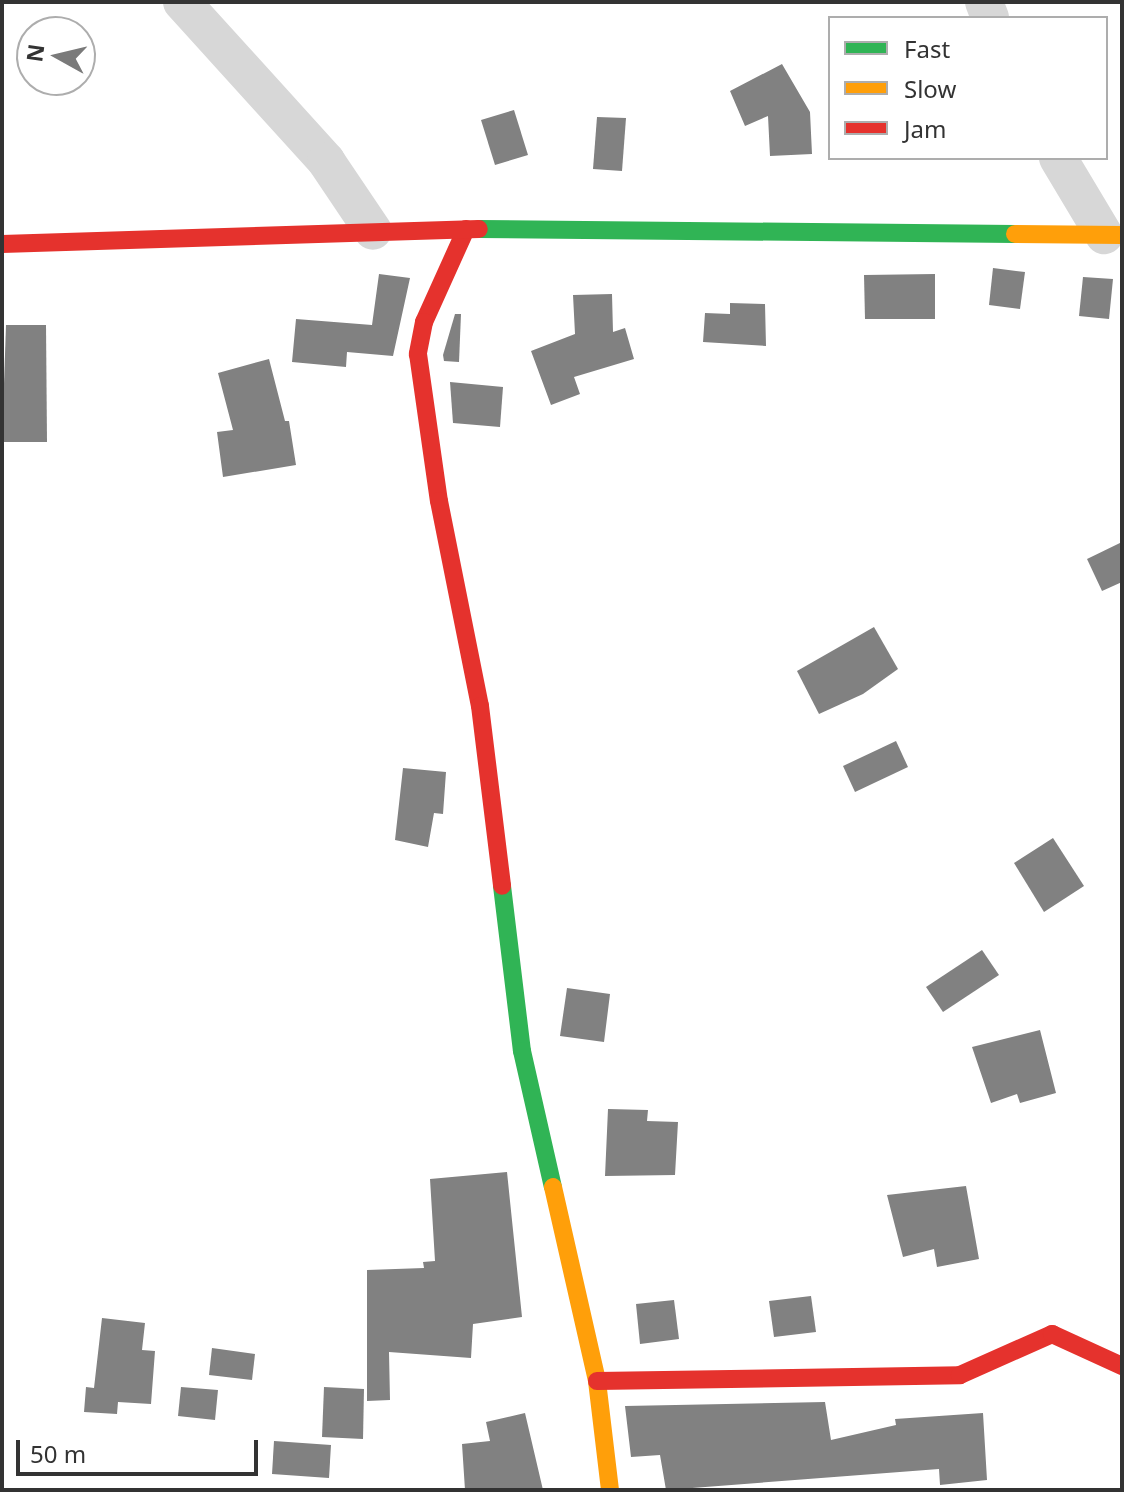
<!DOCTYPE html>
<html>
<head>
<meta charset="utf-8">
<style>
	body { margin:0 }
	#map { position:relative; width:1124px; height:1492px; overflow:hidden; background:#fff; font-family:"Noto Sans",sans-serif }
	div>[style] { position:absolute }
	.building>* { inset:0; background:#818181 }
	.street>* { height:38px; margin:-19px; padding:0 19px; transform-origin:19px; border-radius:19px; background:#d7d7d7 }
	.fast>* { height:18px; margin:-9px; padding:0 9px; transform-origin:9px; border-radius:9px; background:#30b455 }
	.slow>* { height:18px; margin:-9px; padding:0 9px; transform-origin:9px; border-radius:9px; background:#ff9f0a }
	.jam>* { height:18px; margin:-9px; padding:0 9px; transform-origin:9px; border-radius:9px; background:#e5322d }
	span { translate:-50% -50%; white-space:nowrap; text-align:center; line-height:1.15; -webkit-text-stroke:8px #fff; paint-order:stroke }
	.frame { position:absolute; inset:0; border:4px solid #333; pointer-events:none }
	.legend { position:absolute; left:828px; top:16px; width:280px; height:144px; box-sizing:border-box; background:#fff; border:2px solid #adadad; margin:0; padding:10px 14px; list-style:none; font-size:24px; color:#333 }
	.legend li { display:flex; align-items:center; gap:16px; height:40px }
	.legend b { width:40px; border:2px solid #adadad }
	.north { position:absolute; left:16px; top:16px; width:80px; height:80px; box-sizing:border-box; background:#fff; border:2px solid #adadad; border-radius:50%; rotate:278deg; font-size:22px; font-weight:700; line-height:32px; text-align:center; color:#333 }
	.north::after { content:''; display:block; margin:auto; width:28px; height:36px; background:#7a7a7a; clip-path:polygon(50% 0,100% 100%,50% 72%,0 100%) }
	.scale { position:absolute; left:16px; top:1440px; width:242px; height:36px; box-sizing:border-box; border:4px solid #333; border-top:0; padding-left:10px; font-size:24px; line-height:28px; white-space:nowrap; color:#333; -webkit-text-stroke:6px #fff; paint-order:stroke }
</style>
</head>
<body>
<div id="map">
	<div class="building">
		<i style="clip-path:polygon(782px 64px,810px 112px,812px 154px,770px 156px,768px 116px,745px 126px,730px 91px)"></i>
		<i style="clip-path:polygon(514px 110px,528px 155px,495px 165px,481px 120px)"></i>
		<i style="clip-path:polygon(597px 117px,626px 118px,622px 171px,593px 169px)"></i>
		<i style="clip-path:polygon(993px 268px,1025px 272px,1020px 309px,989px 305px)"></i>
		<i style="clip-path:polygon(379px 274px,410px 278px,393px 356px,347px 352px,346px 367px,292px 362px,296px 319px,372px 325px)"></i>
		<i style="clip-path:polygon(935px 274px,935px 319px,865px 319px,864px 275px)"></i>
		<i style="clip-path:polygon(1083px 277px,1113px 279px,1109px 319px,1079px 316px)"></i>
		<i style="clip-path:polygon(612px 294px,613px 332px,625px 328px,634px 359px,574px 377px,580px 394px,551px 405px,531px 351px,575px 334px,573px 295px)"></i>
		<i style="clip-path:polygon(730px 303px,765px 304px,766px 346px,703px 342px,705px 313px,730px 314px)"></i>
		<i style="clip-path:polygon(455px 314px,461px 314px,459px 362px,444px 361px,443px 355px)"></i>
		<i style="clip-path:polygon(6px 325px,46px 325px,47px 442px,2px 442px)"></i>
		<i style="clip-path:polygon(269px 359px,285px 421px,289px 421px,296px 465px,223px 477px,217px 432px,233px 430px,218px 373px)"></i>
		<i style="clip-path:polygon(450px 382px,503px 387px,500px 427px,453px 423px)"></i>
		<i style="clip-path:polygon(1122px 542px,1122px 582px,1102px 591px,1087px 559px)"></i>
		<i style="clip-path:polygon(874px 627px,898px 669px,863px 694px,819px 714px,797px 671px)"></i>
		<i style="clip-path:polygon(896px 741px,908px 767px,855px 792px,843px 766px)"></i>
		<i style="clip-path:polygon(403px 768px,446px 772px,443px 814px,434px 813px,428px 847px,395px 840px)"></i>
		<i style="clip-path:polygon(1053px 838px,1084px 886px,1044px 912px,1014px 863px)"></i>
		<i style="clip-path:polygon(982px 950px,999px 975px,943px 1012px,926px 987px)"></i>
		<i style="clip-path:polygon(567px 988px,610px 994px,604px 1042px,560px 1036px)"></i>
		<i style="clip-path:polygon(1040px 1030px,1056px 1093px,1020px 1103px,1017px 1094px,991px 1103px,972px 1047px)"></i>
		<i style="clip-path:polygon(608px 1109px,648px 1110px,647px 1121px,678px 1122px,675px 1175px,605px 1176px)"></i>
		<i style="clip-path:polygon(507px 1172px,522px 1317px,473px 1324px,471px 1358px,389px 1352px,390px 1400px,367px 1401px,367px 1270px,424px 1268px,423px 1262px,435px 1261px,430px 1179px)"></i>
		<i style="clip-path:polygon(966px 1186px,979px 1259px,937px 1267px,934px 1249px,903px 1257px,887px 1195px)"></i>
		<i style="clip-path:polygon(811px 1296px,816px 1332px,774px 1337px,769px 1301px)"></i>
		<i style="clip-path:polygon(674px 1300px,679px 1339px,640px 1344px,636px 1304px)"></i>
		<i style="clip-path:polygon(102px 1318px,145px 1323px,142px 1350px,155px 1351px,151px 1404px,118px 1402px,117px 1414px,84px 1412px,86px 1387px,94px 1388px)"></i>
		<i style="clip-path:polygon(212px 1348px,255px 1354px,252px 1380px,209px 1375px)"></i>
		<i style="clip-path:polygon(181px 1387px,218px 1390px,215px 1420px,178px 1416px)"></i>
		<i style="clip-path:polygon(324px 1387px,364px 1389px,363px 1439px,322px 1437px)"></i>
		<i style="clip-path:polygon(825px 1402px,831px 1440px,896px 1425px,895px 1419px,983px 1413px,987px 1480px,940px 1485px,939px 1469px,666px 1490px,660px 1455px,631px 1457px,625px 1406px)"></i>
		<i style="clip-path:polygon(525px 1413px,543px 1490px,465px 1490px,462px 1444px,490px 1441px,486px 1422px)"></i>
		<i style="clip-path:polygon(274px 1441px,331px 1445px,329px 1478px,272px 1474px)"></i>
	</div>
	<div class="street">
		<i style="left:182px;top:2px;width:215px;rotate:47.8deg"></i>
		<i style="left:326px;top:161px;width:84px;rotate:56.1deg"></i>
		<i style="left:984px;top:2px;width:17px;rotate:69deg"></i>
		<i style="left:1058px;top:158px;width:90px;rotate:59.1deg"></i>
	</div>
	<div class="fast">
		<i style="left:479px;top:229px;width:536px;rotate:0.53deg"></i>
		<i style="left:502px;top:886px;width:166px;rotate:83.1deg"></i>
		<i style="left:522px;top:1051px;width:139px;rotate:77.2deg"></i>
	</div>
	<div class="slow">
		<i style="left:1015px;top:234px;width:107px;rotate:0.5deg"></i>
		<i style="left:553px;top:1187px;width:199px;rotate:77.2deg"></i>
		<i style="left:597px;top:1381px;width:110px;rotate:83.2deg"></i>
	</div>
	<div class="jam">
		<i style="left:466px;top:229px;width:102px;rotate:114.3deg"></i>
		<i style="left:424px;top:322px;width:33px;rotate:101deg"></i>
		<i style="left:418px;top:354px;width:148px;rotate:81.9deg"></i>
		<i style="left:439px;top:501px;width:209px;rotate:78.7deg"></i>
		<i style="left:480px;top:706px;width:181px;rotate:83deg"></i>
		<i style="left:2px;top:244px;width:477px;rotate:-1.8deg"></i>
		<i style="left:597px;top:1381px;width:363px;rotate:-0.9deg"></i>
		<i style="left:960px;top:1375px;width:101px;rotate:-24deg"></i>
		<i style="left:1052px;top:1334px;width:77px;rotate:24.6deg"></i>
	</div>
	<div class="frame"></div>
	<ul class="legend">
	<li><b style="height:10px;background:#30b455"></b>Fast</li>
	<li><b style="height:10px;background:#ff9f0a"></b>Slow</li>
	<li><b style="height:10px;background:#e5322d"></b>Jam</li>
	</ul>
	<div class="north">N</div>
	<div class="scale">50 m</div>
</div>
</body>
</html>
